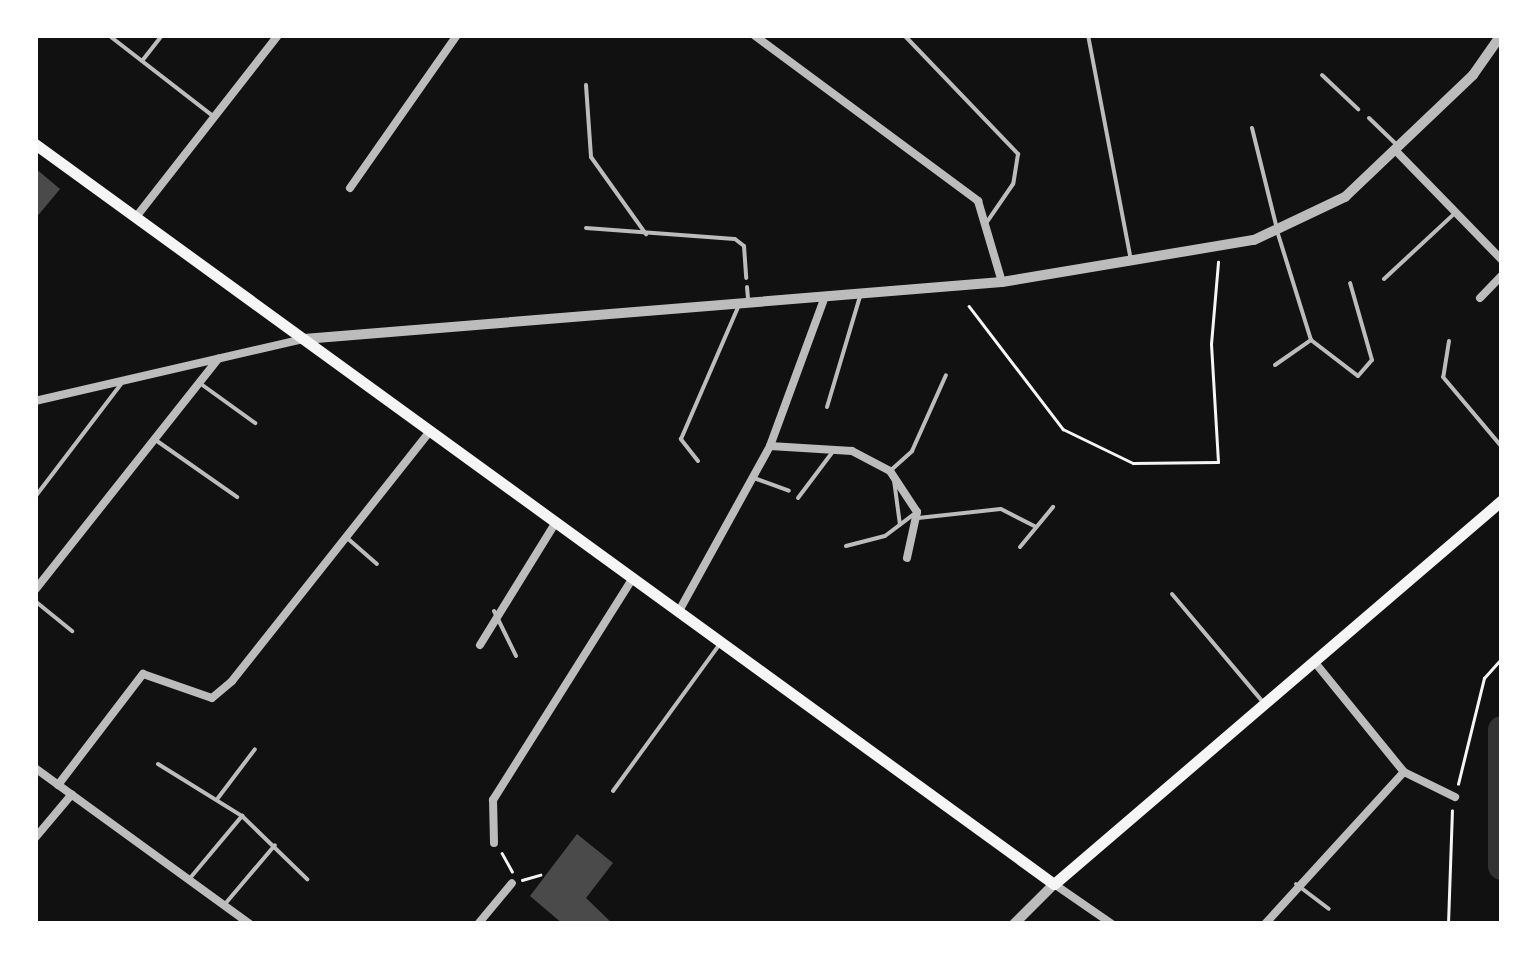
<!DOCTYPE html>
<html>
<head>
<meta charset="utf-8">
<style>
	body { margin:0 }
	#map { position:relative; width:1537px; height:959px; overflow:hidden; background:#111; font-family:"Public Sans",sans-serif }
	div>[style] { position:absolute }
	.river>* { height:28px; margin:-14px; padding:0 14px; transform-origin:14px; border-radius:14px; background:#333 }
	.building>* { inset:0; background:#4a4a4a }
	.path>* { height:2.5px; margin:-1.25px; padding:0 1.25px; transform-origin:1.25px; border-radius:1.25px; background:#f5f5f5 }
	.service>* { height:4px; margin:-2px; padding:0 2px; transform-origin:2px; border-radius:2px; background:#bcbcbc }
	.minor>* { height:8px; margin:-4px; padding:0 4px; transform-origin:4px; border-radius:4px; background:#bcbcbc }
	.tertiary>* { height:10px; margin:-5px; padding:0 5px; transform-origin:5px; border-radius:5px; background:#bcbcbc }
	.secondary>* { height:11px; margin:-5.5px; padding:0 5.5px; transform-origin:5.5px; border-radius:5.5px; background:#f5f5f5 }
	span { translate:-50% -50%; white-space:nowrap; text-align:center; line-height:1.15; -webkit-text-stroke:10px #fff; paint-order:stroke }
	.frame { position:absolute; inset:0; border:38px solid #fff; pointer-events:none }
</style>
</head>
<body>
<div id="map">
	<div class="river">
		<i style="left:1502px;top:730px;width:136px;rotate:90deg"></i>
	</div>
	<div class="building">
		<i style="clip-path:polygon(35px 168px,60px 189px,35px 219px)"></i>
		<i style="clip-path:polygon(577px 834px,613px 863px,586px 898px,613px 924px,563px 924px,530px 896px)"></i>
	</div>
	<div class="path">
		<i style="left:969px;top:306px;width:155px;rotate:52.6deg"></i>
		<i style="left:1063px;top:429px;width:78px;rotate:25.9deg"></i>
		<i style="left:1133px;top:463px;width:85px;rotate:-0.7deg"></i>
		<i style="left:1218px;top:462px;width:118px;rotate:-93.4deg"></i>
		<i style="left:1211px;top:344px;width:82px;rotate:-85.1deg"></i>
		<i style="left:1458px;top:784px;width:109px;rotate:-76.2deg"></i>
		<i style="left:1484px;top:678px;width:27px;rotate:-48deg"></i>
		<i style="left:502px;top:853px;width:21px;rotate:61deg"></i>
		<i style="left:522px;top:880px;width:19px;rotate:-16deg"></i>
		<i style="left:1448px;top:924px;width:113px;rotate:-88deg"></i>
	</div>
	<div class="service">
		<i style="left:904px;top:35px;width:165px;rotate:46.2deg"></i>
		<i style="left:1018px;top:154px;width:30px;rotate:99deg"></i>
		<i style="left:1013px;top:184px;width:46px;rotate:124.4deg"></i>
		<i style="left:1088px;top:35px;width:225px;rotate:79.2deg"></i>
		<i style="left:111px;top:37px;width:130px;rotate:37.8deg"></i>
		<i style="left:142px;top:61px;width:33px;rotate:-52deg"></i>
		<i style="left:1322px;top:75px;width:50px;rotate:43.4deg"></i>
		<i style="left:586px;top:85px;width:72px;rotate:86deg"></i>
		<i style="left:591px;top:157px;width:95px;rotate:54.5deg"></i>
		<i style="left:1369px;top:118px;width:40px;rotate:44deg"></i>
		<i style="left:1252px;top:128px;width:100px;rotate:76.1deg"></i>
		<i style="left:586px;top:228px;width:149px;rotate:4.2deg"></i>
		<i style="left:735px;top:239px;width:11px;rotate:38deg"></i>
		<i style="left:744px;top:246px;width:32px;rotate:86deg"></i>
		<i style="left:1278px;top:234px;width:111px;rotate:72.7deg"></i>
		<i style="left:1311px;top:340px;width:59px;rotate:37.5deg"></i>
		<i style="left:1358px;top:376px;width:21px;rotate:-49deg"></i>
		<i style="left:1372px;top:360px;width:80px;rotate:-105.9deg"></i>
		<i style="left:1384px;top:279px;width:96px;rotate:-42.9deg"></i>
		<i style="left:747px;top:287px;width:12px;rotate:85deg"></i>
		<i style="left:1449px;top:341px;width:36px;rotate:99deg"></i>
		<i style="left:1443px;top:377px;width:92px;rotate:49.9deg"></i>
		<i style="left:1275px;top:365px;width:44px;rotate:-34.8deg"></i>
		<i style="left:201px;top:384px;width:67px;rotate:35.8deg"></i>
		<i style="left:827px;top:407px;width:116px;rotate:-73.4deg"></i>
		<i style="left:157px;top:441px;width:98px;rotate:35deg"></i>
		<i style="left:698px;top:461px;width:28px;rotate:-128deg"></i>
		<i style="left:681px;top:439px;width:146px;rotate:-66.6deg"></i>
		<i style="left:890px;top:471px;width:30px;rotate:-42deg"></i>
		<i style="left:912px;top:451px;width:83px;rotate:-65.9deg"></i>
		<i style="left:754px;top:478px;width:37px;rotate:20deg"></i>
		<i style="left:894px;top:480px;width:45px;rotate:82.4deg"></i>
		<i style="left:35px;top:497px;width:142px;rotate:-52.7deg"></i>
		<i style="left:798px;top:498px;width:60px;rotate:-53.1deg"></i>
		<i style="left:918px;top:518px;width:83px;rotate:-6.2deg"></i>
		<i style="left:1001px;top:509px;width:39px;rotate:27deg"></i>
		<i style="left:346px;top:537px;width:41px;rotate:41.1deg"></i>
		<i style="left:846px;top:546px;width:40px;rotate:-14.4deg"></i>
		<i style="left:885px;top:536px;width:35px;rotate:-37deg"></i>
		<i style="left:1020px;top:547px;width:52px;rotate:-50.5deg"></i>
		<i style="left:1172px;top:594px;width:140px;rotate:49.9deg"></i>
		<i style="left:35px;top:601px;width:48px;rotate:39deg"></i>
		<i style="left:494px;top:611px;width:50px;rotate:63.9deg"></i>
		<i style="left:158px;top:764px;width:99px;rotate:31.8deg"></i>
		<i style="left:242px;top:816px;width:91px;rotate:44.1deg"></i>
		<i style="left:613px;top:791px;width:180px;rotate:-54deg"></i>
		<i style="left:218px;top:798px;width:61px;rotate:-52.9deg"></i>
		<i style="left:191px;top:877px;width:80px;rotate:-50.1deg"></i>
		<i style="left:1296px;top:884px;width:41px;rotate:37.1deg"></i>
		<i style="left:225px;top:904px;width:77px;rotate:-49.7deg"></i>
	</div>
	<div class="minor">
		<i style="left:754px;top:35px;width:279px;rotate:36.5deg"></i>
		<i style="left:978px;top:201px;width:84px;rotate:73.5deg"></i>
		<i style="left:1396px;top:151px;width:152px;rotate:45.8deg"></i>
		<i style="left:350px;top:188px;width:187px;rotate:-55deg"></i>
		<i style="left:136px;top:217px;width:231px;rotate:-52deg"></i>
		<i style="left:1480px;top:298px;width:32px;rotate:-46deg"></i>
		<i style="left:35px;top:401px;width:275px;rotate:-13deg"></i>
		<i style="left:770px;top:446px;width:82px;rotate:3.5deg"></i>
		<i style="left:852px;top:451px;width:43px;rotate:27.8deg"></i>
		<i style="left:890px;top:471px;width:49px;rotate:56.6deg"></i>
		<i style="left:917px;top:512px;width:47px;rotate:102.3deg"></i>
		<i style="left:35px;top:590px;width:295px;rotate:-51.6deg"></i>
		<i style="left:679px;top:611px;width:188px;rotate:-61.1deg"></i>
		<i style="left:770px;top:446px;width:157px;rotate:-69.8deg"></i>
		<i style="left:480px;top:645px;width:145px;rotate:-58.3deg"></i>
		<i style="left:1317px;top:665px;width:138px;rotate:50.9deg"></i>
		<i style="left:1404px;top:772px;width:57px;rotate:26.1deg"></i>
		<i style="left:35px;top:768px;width:266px;rotate:36deg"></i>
		<i style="left:58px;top:785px;width:140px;rotate:-52.6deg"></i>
		<i style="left:143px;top:674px;width:73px;rotate:19.2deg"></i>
		<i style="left:212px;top:698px;width:26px;rotate:-40deg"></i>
		<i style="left:232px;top:681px;width:319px;rotate:-51.6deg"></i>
		<i style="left:35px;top:838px;width:57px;rotate:-49.9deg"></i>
		<i style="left:494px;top:843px;width:43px;rotate:-91.3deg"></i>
		<i style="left:493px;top:800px;width:262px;rotate:-57.8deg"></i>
		<i style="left:1054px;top:884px;width:70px;rotate:34.6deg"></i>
		<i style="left:478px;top:924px;width:53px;rotate:-50.3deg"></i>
		<i style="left:1265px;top:924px;width:206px;rotate:-47.6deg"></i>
	</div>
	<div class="tertiary">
		<i style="left:304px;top:339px;width:700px;rotate:-4.67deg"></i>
		<i style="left:1002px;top:282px;width:255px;rotate:-9.5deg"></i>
		<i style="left:1254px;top:240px;width:101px;rotate:-25.3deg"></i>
		<i style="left:1345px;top:197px;width:177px;rotate:-43.6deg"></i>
		<i style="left:1473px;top:75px;width:49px;rotate:-55deg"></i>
		<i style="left:1014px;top:924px;width:57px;rotate:-45deg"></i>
	</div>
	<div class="secondary">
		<i style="left:35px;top:144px;width:1259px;rotate:35.99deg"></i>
		<i style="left:1054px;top:884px;width:590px;rotate:-40.6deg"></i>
	</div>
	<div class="frame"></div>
</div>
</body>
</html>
